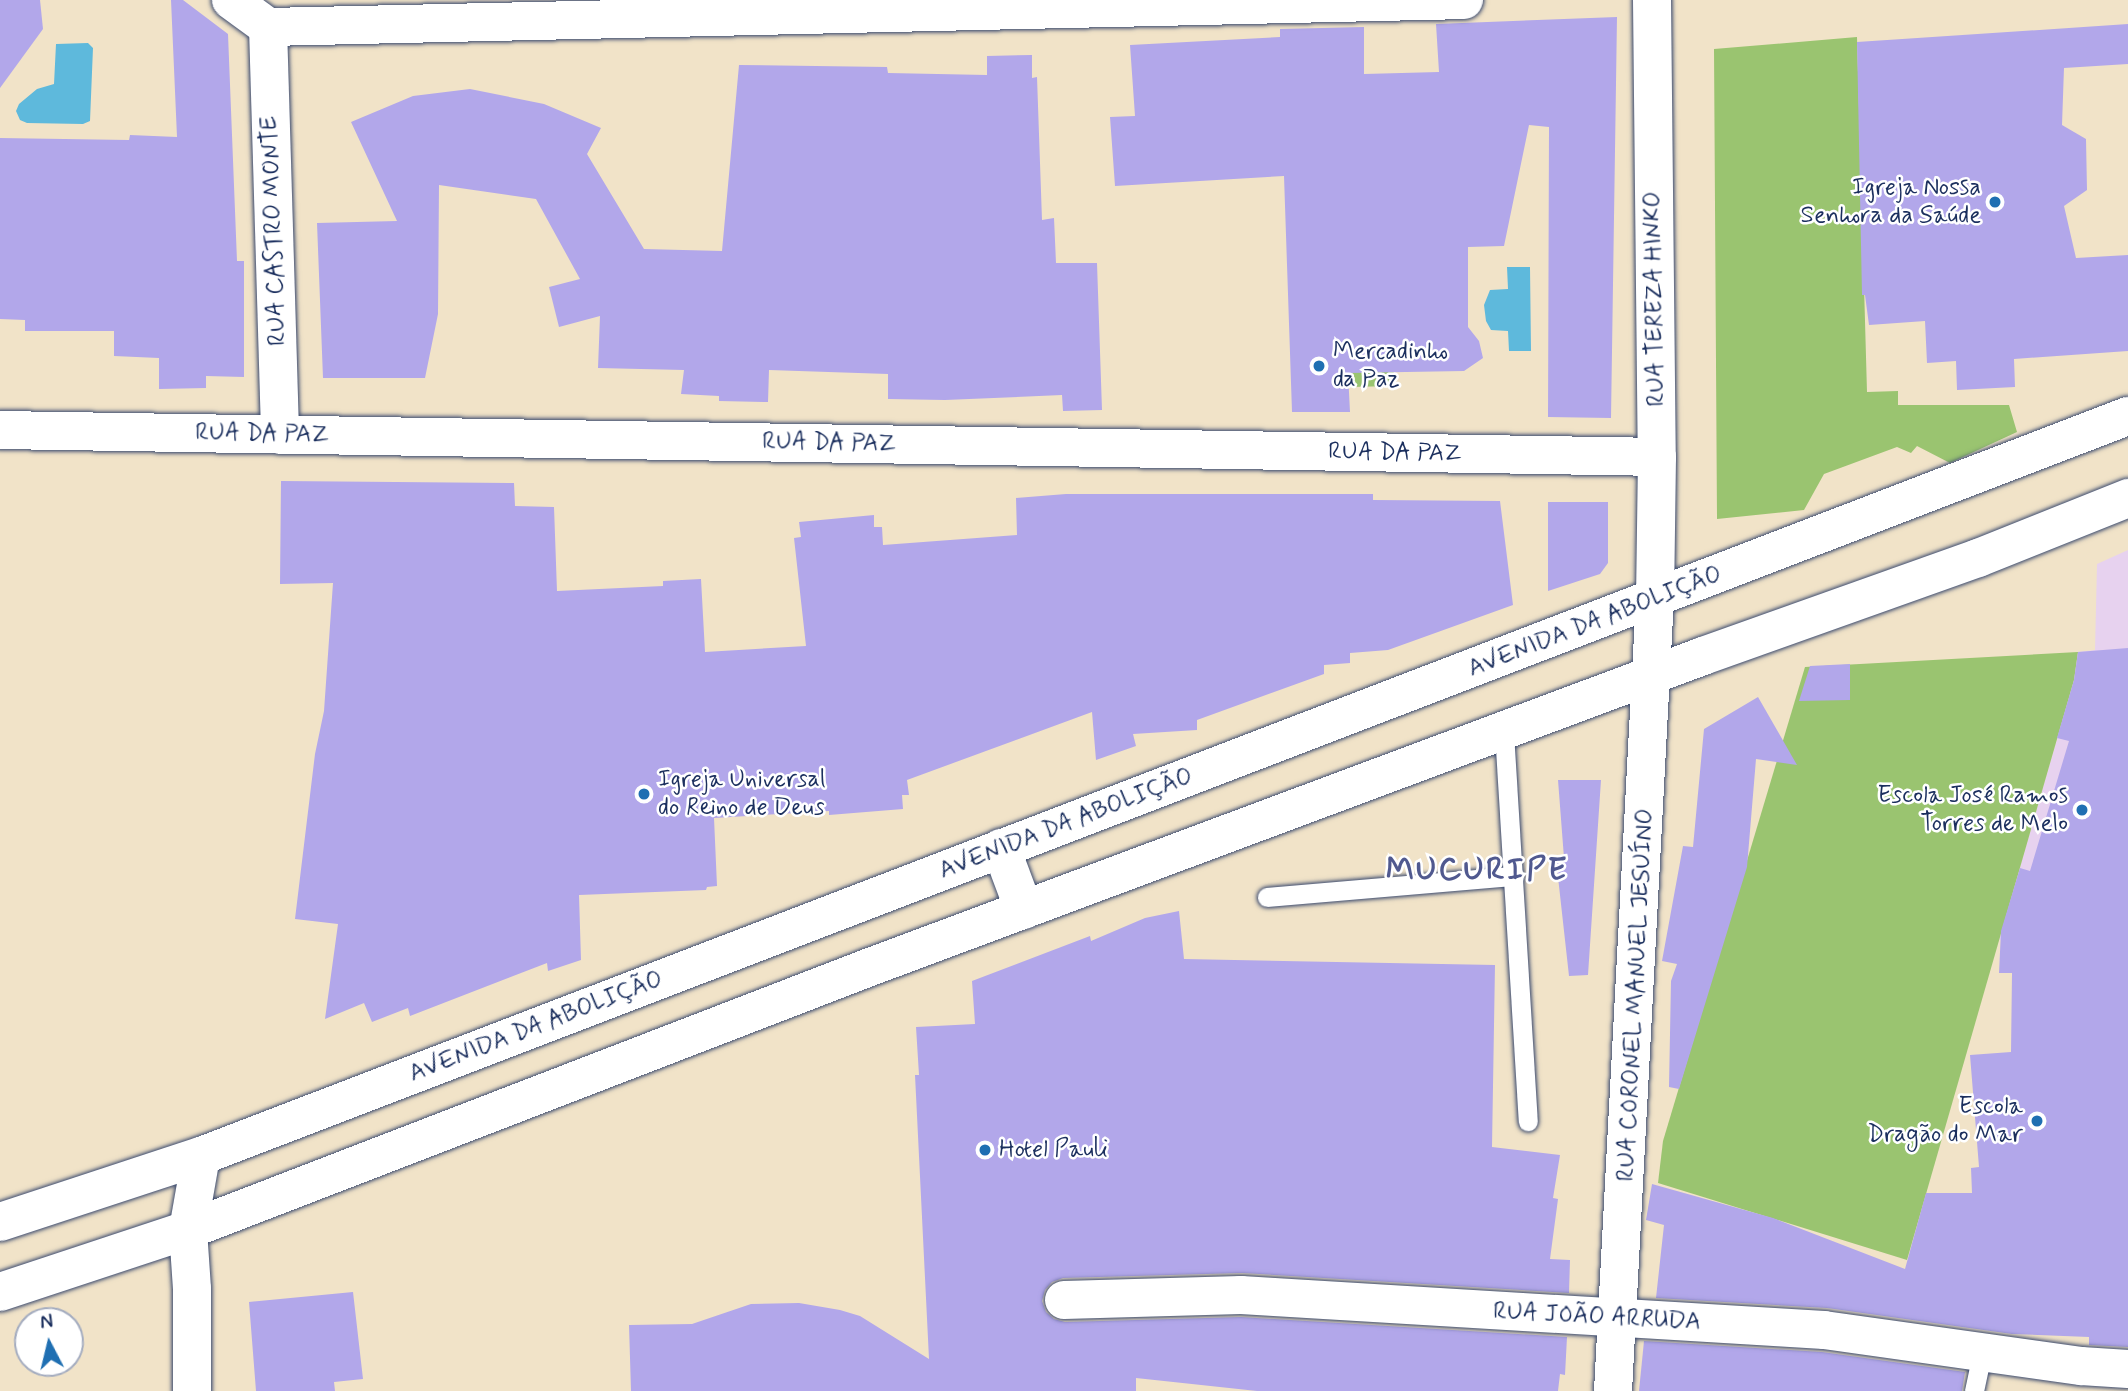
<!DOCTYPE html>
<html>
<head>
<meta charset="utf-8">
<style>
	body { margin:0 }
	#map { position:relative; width:2128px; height:1391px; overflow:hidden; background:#f1e3c8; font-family:Mynerve,sans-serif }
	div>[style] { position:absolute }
	.built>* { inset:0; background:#e7d2ef }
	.green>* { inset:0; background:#9ac470 }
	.water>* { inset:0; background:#5eb9dc }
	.building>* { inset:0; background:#b2a7ea }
	.roads { filter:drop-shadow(0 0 2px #3b4a6e) drop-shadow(0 0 2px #3b4a6e) }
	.lane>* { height:19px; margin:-9.5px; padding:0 9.5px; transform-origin:9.5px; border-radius:9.5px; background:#fff }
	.street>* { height:38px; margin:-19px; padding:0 19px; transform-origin:19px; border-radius:19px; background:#fff }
	.secondary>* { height:38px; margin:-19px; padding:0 19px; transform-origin:19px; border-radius:19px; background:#fff }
	.primary>* { height:38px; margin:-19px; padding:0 19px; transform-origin:19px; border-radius:19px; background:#fff }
	.dots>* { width:19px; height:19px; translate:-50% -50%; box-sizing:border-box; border:4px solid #fff; border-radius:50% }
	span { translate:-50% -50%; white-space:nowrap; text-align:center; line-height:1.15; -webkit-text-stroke:5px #fff; paint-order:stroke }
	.poi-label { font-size:24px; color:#1b2f5e }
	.right { translate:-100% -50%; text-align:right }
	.left { translate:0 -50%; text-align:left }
	.street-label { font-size:24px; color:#1b2f5e }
	.district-label { font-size:32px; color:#50598f; font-weight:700; letter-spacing:2px }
	.north { position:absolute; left:14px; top:1307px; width:70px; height:70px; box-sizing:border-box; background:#fff; border:2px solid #a4acbf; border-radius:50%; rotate:353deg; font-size:19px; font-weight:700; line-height:28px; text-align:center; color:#1b2f5e }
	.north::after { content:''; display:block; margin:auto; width:24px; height:32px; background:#1f6fb2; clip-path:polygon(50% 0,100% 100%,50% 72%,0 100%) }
</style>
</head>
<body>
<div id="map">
	<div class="built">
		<i style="clip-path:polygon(2128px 550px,2128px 939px,1999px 940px,2074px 680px,2078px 652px,2095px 650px,2097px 564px)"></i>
	</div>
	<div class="green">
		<i style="clip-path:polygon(1857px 37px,1867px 392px,1898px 391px,1898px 405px,2009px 405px,2017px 432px,1950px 463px,1917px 446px,1911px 453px,1897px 447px,1824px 474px,1804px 510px,1717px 519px,1714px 49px)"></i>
		<i style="clip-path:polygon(1392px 294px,1394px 386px,1350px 387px,1348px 295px)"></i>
		<i style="clip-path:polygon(2078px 652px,2074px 680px,1907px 1260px,1658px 1183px,1663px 1141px,1805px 667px)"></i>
	</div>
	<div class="water">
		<i style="clip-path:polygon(88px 43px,93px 48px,90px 121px,83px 124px,27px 123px,20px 120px,16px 111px,19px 104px,37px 89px,54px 84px,56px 44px)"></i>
		<i style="clip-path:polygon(1507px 267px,1530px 267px,1531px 351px,1509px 351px,1508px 331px,1491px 330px,1486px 321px,1484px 305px,1490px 290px,1508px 289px)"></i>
	</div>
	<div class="building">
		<i style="clip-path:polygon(0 0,40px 0,43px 29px,0 88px)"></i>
		<i style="clip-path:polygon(171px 0,183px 0,228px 34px,237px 261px,244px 261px,244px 377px,206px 376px,206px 388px,159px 389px,159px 358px,114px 356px,114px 331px,25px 331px,25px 320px,0 319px,0 138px,129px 140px,130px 135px,177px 137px)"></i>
		<i style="clip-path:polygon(1617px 17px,1611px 418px,1548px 417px,1549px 127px,1529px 125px,1504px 246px,1468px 247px,1468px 327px,1479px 341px,1483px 358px,1464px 371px,1348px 373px,1350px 412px,1292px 412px,1284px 176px,1115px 186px,1110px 117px,1135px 116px,1130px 45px,1280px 37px,1280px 29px,1364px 27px,1364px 74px,1439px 72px,1436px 24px)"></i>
		<i style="clip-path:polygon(2128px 24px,2128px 64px,2064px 68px,2062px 125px,2086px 139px,2087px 190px,2064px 206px,2076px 258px,2128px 255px,2128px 351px,2014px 359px,2015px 387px,1957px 390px,1956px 361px,1927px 363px,1925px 321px,1869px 325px,1865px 295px,1862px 295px,1857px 42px)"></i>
		<i style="clip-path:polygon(1032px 55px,1032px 78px,1037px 77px,1042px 220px,1054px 218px,1056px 263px,1097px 263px,1102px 410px,1063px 411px,1062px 395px,945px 400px,888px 399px,888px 374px,769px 370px,768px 402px,719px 401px,719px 396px,681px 394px,684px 370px,598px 368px,600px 316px,559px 327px,549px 287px,580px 279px,536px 199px,439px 185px,438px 314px,425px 378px,323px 378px,317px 223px,397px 221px,351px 122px,413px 96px,470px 89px,544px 104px,601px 128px,587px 154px,644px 249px,722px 251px,739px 65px,887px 67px,888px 73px,987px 75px,987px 56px)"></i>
		<i style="clip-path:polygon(281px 481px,514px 483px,515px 506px,554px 507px,557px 591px,663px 586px,663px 581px,701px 579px,705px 652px,806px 646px,794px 538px,801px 537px,799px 522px,874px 515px,874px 527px,882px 527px,883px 545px,1017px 535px,1016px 498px,1066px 494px,1373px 494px,1373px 500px,1500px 501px,1513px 605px,1388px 650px,1350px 653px,1350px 663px,1324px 665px,1324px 674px,1197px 720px,1197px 730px,1133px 734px,1136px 746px,1096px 760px,1092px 712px,907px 780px,909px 795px,902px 795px,903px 809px,829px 815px,829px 811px,714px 818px,717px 886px,707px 887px,706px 890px,579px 895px,581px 960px,548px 971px,547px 963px,410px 1016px,408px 1008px,372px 1022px,364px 1003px,325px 1019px,338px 924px,295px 919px,315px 754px,324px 711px,333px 583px,280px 584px)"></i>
		<i style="clip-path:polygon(1548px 502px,1608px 502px,1608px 563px,1600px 574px,1548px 591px)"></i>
		<i style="clip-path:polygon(2128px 648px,2128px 1347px,2089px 1345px,2089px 1337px,2012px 1334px,1827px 1308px,1656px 1298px,1664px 1225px,1646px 1220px,1652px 1184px,1773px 1218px,1905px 1269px,1926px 1193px,1972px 1193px,1971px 1168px,1979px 1167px,1970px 1055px,2011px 1052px,2012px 973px,1999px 973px,2001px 931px,2020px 868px,2030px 871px,2069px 741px,2057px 738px,2074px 680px,2078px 652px)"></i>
		<i style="clip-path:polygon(1850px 664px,1850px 700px,1799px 701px,1810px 666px)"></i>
		<i style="clip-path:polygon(1758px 697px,1797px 765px,1756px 759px,1747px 867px,1679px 1089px,1669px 1087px,1671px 981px,1677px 964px,1662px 961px,1683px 846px,1693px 847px,1704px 729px)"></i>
		<i style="clip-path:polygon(1558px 780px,1601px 780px,1588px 975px,1569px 976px,1556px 859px,1564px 858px)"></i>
		<i style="clip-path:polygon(1179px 911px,1184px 959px,1495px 965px,1492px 1147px,1560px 1155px,1553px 1198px,1558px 1199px,1550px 1259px,1570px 1260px,1569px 1293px,1242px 1273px,1063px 1278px,1052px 1282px,1045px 1290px,1042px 1301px,1046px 1312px,1054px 1319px,1065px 1322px,1241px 1317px,1567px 1337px,1565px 1375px,1560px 1374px,1558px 1391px,1257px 1391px,1136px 1378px,1136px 1391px,631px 1391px,629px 1325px,692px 1324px,751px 1304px,799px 1303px,840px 1310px,860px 1316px,929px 1359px,915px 1075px,919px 1075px,916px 1027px,975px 1024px,972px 981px,1090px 936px,1091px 941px,1145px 918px)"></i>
		<i style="clip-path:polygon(353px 1292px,363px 1379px,334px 1382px,335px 1391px,256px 1391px,249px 1302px)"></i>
		<i style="clip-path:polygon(1644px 1341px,1822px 1352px,1965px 1372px,1962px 1391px,1639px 1391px)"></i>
	</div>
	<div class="roads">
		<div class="lane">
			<i style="left:1504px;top:732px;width:390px;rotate:86.5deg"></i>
			<i style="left:1267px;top:897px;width:248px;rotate:-4.9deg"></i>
			<i style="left:1974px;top:1391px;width:40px;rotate:-78deg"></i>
		</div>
		<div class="street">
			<i style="left:231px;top:0;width:46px;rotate:36.1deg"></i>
			<i style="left:268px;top:27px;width:1196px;rotate:-1.29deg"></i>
			<i style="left:1652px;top:0;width:457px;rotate:89.4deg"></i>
			<i style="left:1657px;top:457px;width:141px;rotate:90.8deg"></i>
			<i style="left:268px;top:27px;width:408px;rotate:88.3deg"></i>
			<i style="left:0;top:430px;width:1657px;rotate:0.93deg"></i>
			<i style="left:188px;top:1230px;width:59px;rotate:86.1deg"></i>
			<i style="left:192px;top:1289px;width:102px;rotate:90deg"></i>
			<i style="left:1064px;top:1300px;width:177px;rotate:-1.6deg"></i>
			<i style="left:1241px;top:1295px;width:584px;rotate:3.44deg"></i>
			<i style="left:1824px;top:1330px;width:260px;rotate:8deg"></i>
			<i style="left:2081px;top:1366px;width:47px;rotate:3.7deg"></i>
		</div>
		<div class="secondary">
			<i style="left:1613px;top:1391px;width:794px;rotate:-86.97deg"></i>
		</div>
		<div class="primary">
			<i style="left:1001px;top:848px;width:66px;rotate:69.6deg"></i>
			<i style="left:0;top:1222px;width:212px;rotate:-18.2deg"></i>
			<i style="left:201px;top:1156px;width:2064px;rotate:-21.01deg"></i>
			<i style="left:188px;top:1230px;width:75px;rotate:-80deg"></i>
			<i style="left:0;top:1292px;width:198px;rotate:-18.3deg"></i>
			<i style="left:188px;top:1230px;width:731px;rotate:-21.09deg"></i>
			<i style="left:870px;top:967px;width:889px;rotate:-20.47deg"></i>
			<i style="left:1703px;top:656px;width:292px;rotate:-19.6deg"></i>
			<i style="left:1978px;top:558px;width:162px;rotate:-21.8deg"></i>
		</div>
	</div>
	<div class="dots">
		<i style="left:1995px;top:202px;background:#1f6fb2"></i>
		<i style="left:1319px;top:366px;background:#1f6fb2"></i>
		<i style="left:644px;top:794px;background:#1f6fb2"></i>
		<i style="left:2082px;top:810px;background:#1f6fb2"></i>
		<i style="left:2037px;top:1121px;background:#1f6fb2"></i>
		<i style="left:985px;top:1150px;background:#1f6fb2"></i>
	</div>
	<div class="poi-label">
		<span class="right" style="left:1981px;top:202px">Igreja Nossa<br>Senhora da Saúde</span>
		<span class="left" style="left:1333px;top:366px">Mercadinho<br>da Paz</span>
		<span class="left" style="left:658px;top:794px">Igreja Universal<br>do Reino de Deus</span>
		<span class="right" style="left:2068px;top:810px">Escola José Ramos<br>Torres de Melo</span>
		<span class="right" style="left:2023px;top:1121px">Escola<br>Dragão do Mar</span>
		<span class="left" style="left:999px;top:1150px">Hotel Pauli</span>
	</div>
	<div class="street-label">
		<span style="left:274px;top:231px;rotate:-92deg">RUA CASTRO MONTE</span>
		<span style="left:1655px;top:299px;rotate:-91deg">RUA TEREZA HINKO</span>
		<span style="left:262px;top:434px;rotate:1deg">RUA DA PAZ</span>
		<span style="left:829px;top:443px;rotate:1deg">RUA DA PAZ</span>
		<span style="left:1395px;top:453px;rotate:1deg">RUA DA PAZ</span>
		<span style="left:1595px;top:622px;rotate:-21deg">AVENIDA DA ABOLIÇÃO</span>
		<span style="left:1066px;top:824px;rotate:-21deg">AVENIDA DA ABOLIÇÃO</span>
		<span style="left:1636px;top:995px;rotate:-87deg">RUA CORONEL MANUEL JESUÍNO</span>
		<span style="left:536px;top:1027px;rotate:-21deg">AVENIDA DA ABOLIÇÃO</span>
		<span style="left:1597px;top:1317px;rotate:3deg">RUA JOÃO ARRUDA</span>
	</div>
	<div class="district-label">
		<span style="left:1477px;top:870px">MUCURIPE</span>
	</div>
	<div class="north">N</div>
</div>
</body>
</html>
